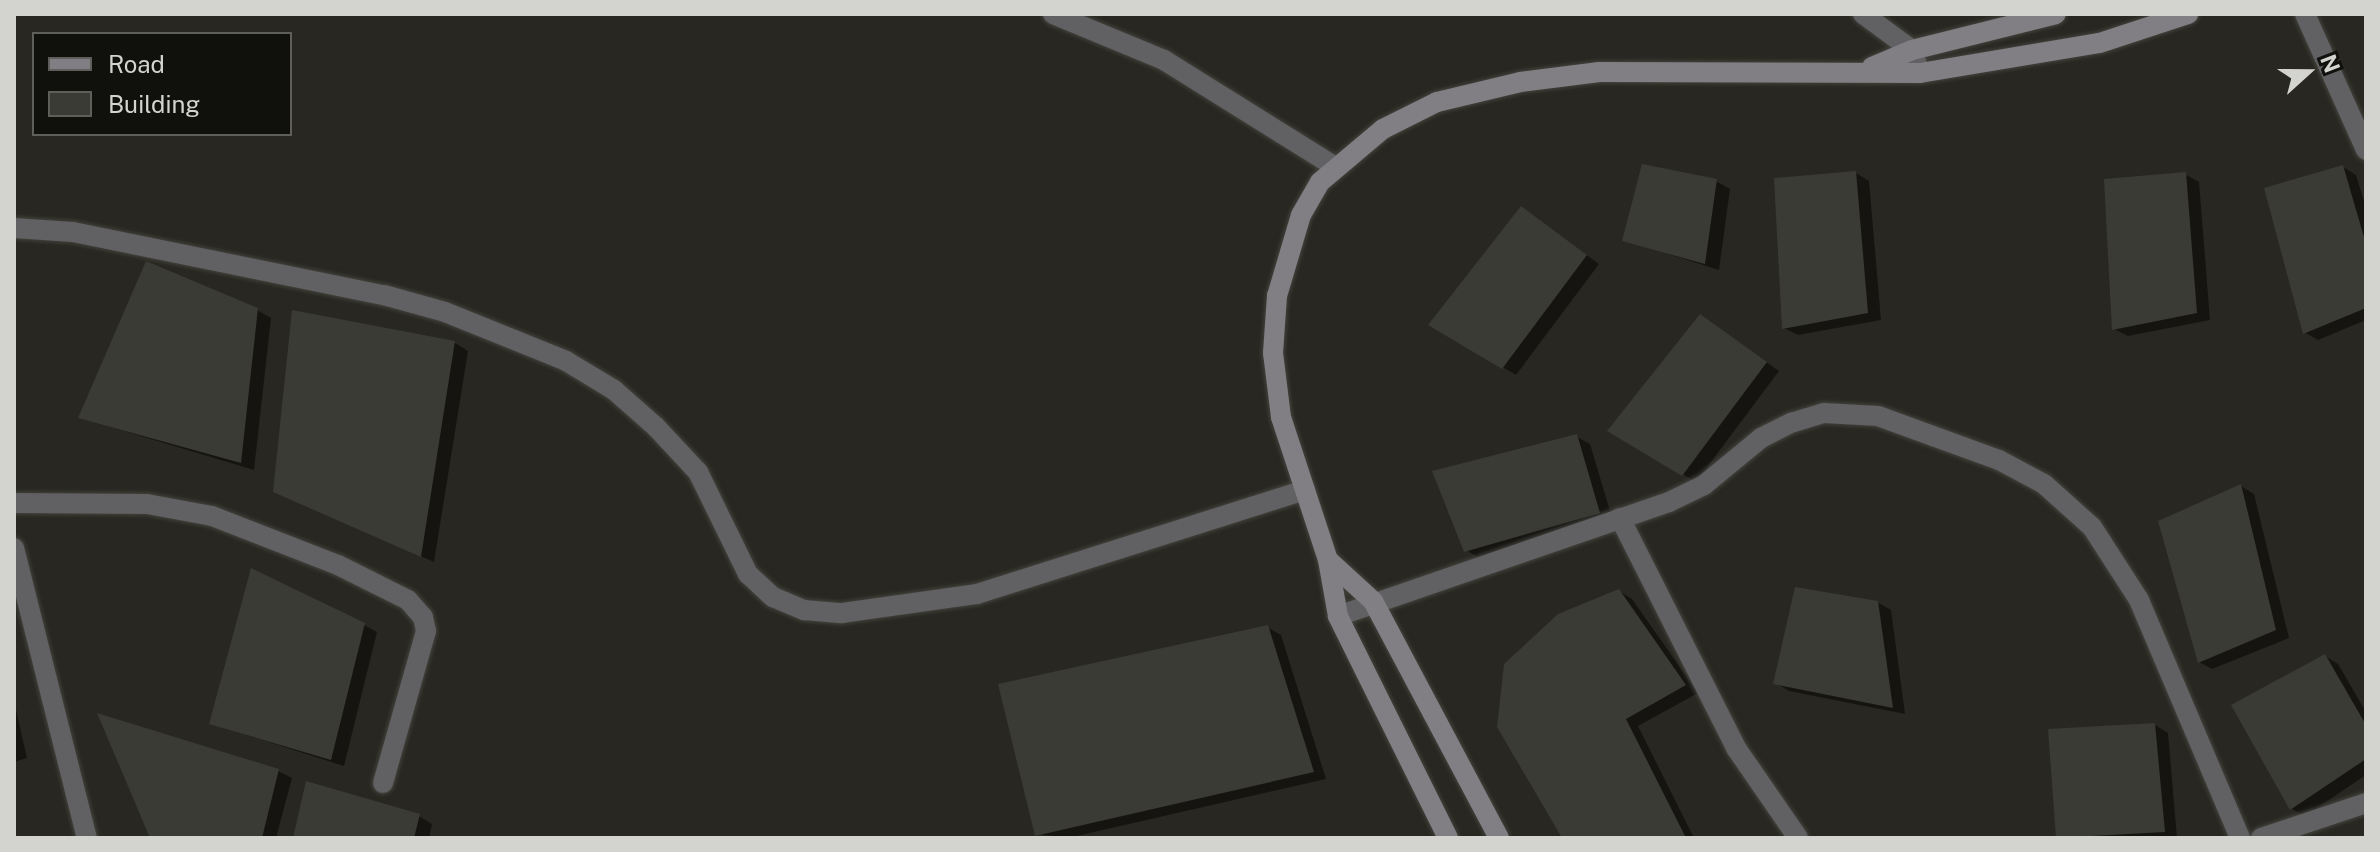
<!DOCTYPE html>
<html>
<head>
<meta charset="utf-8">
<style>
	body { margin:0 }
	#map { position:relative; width:2380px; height:852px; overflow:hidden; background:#282721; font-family:"Public Sans",sans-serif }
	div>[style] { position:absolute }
	.shadow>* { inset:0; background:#0007 }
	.building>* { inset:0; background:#3b3b35 }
	.roads { filter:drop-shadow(0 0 2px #43433d) drop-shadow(0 0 2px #43433d) }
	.minor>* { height:20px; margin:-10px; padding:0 10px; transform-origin:10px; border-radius:10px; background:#616062 }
	.secondary>* { height:20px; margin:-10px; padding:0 10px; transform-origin:10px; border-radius:10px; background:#827f84 }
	span { translate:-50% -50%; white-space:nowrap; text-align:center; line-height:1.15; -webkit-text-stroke:7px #10100d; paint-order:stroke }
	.frame { position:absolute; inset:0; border:16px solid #d3d3cf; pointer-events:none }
	.legend { position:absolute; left:32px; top:32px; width:260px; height:104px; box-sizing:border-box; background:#10100d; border:2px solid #5e5e5b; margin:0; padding:10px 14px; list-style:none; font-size:24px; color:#d3d3cf }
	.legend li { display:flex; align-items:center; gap:16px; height:40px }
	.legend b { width:40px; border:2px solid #5e5e5b }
	.north { position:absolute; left:2268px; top:32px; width:80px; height:80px; -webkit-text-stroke:6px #10100d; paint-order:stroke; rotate:69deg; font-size:22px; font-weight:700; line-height:32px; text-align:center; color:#d3d3cf }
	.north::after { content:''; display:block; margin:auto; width:28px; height:36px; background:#d3d3cf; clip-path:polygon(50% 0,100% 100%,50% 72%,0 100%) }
</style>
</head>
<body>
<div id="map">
	<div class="shadow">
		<i style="clip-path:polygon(2343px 167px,2356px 175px,2366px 208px,2366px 320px,2318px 340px,2304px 332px)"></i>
		<i style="clip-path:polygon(1856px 173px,1869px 181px,1881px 320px,1798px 335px,1784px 328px)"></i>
		<i style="clip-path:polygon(2185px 174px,2199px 182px,2210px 320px,2128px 336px,2114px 329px)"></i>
		<i style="clip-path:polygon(1716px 181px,1730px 189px,1719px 270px,1625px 240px)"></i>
		<i style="clip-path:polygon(1535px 217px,1599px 264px,1516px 375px,1431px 324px)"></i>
		<i style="clip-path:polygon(257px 310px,271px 318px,254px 470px,81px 418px)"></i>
		<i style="clip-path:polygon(1701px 316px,1779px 371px,1696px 482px,1610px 431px)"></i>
		<i style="clip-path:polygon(455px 343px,468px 351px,434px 562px,275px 491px)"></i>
		<i style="clip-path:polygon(1577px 437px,1590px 444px,1613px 521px,1479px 558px,1466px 550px)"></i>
		<i style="clip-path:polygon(2241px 486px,2254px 494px,2289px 638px,2212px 669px,2199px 662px)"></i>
		<i style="clip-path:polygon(1619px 591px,1632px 599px,1698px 693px,1638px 726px,1694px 838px,1564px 838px)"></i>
		<i style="clip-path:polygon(1877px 602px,1891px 610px,1905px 714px,1789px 691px,1776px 683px)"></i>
		<i style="clip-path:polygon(364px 625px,377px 632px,344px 766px,212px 724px)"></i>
		<i style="clip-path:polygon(1267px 627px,1281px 635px,1326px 779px,1068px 838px,1036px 834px)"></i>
		<i style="clip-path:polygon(2325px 656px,2338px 664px,2366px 712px,2366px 775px,2305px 816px,2292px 809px)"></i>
		<i style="clip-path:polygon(14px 701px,27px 758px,14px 762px)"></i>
		<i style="clip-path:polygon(2155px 725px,2168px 733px,2177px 838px,2058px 838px,2050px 731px)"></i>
		<i style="clip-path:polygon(278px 771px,292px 778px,276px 838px,152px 838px)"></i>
		<i style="clip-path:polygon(419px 816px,432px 824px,429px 838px,295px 838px)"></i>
	</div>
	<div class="building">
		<i style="clip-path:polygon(1642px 164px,1717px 179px,1705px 264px,1622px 241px)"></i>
		<i style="clip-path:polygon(2343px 165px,2366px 244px,2366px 308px,2303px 334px,2264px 188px)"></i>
		<i style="clip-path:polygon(1856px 171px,1868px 313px,1782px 329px,1774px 178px)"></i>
		<i style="clip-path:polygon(2186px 172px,2197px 313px,2112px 330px,2104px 179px)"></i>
		<i style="clip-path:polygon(1521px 206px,1587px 255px,1502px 369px,1428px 325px)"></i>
		<i style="clip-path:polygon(146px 261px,258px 308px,241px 463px,78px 418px)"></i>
		<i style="clip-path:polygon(292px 310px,455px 341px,421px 557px,273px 492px)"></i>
		<i style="clip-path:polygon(1700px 314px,1767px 362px,1682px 476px,1607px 431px)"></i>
		<i style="clip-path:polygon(1577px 434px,1600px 513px,1464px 552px,1432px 471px)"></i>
		<i style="clip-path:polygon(2241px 484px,2276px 630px,2198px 663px,2158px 521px)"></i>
		<i style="clip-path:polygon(251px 568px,365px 623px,331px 760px,209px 724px)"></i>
		<i style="clip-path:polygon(1795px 587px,1878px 601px,1893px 708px,1773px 684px)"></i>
		<i style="clip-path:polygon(1619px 589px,1686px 685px,1626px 719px,1686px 838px,1562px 838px,1497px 727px,1504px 664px,1558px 614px)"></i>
		<i style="clip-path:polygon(1268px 625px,1314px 772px,1035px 836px,998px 684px)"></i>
		<i style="clip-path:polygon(2325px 654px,2366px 725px,2366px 759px,2290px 810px,2231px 705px)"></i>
		<i style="clip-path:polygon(97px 713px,279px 769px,262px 838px,150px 838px)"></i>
		<i style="clip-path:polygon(2155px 723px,2165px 832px,2056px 838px,2048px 729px)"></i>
		<i style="clip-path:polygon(306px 781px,420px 814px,414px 838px,293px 838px)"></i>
	</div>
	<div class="roads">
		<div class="minor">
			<i style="left:1053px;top:14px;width:120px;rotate:22.5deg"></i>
			<i style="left:1164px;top:60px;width:202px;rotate:32deg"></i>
			<i style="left:1863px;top:14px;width:61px;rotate:36.3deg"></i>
			<i style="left:1912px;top:50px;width:24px;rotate:71deg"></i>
			<i style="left:2305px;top:14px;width:149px;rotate:65.8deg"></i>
			<i style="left:14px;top:228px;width:59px;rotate:3.9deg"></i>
			<i style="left:73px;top:232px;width:317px;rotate:11.5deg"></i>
			<i style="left:384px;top:295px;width:63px;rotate:15.6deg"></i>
			<i style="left:445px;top:312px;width:131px;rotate:22deg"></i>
			<i style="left:566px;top:361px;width:56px;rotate:31.1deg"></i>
			<i style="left:614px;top:390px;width:56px;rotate:41.4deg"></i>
			<i style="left:656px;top:427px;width:62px;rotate:47deg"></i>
			<i style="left:698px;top:472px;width:114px;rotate:63.9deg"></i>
			<i style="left:748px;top:574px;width:34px;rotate:43deg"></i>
			<i style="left:773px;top:597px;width:34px;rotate:23deg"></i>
			<i style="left:804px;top:610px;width:38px;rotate:5deg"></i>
			<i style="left:842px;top:613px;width:136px;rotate:-8deg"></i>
			<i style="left:977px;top:594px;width:344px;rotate:-17.6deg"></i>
			<i style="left:14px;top:503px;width:133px;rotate:0.4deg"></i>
			<i style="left:147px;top:504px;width:66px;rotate:10.5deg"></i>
			<i style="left:212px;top:516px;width:135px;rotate:21.3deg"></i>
			<i style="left:338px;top:565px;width:78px;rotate:26.6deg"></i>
			<i style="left:408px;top:600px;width:23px;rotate:49deg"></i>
			<i style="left:423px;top:617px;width:14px;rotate:78deg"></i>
			<i style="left:426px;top:631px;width:158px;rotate:105.8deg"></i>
			<i style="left:1620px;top:518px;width:258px;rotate:63.2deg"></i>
			<i style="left:1736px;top:748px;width:109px;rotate:55.4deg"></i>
			<i style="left:14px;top:548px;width:299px;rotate:75.9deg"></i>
			<i style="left:1338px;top:616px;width:350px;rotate:-19deg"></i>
			<i style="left:1669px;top:502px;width:39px;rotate:-26deg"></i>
			<i style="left:1704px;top:485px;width:74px;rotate:-39.5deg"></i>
			<i style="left:1761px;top:438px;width:34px;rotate:-27deg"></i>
			<i style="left:1791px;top:423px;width:34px;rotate:-17deg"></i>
			<i style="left:1824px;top:413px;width:54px;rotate:3.2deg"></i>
			<i style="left:1878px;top:416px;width:129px;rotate:20deg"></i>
			<i style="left:1999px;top:460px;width:51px;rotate:28.1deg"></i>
			<i style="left:2044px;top:484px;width:64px;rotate:41.9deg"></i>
			<i style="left:2092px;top:527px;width:87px;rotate:57.2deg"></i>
			<i style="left:2139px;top:600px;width:259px;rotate:67deg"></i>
			<i style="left:2261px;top:838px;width:111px;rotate:-18.4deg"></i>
		</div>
		<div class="secondary">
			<i style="left:1872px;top:67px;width:43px;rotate:-23deg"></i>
			<i style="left:1912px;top:50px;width:148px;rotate:-14deg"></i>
			<i style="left:1328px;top:560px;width:61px;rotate:42.3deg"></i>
			<i style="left:1373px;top:601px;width:268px;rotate:62deg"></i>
			<i style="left:1448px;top:838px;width:248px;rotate:-116.4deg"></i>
			<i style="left:1338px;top:616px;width:57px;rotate:-100.1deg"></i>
			<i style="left:1328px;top:560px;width:151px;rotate:-108.2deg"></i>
			<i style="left:1281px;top:417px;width:64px;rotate:-97.1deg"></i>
			<i style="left:1273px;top:353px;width:57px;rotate:-86deg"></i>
			<i style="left:1277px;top:296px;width:84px;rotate:-73.5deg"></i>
			<i style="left:1301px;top:215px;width:38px;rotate:-60deg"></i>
			<i style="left:1320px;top:182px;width:82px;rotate:-40.1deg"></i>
			<i style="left:1383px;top:129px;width:60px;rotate:-26.6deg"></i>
			<i style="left:1437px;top:102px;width:85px;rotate:-13.5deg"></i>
			<i style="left:1520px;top:82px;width:80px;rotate:-7.2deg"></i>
			<i style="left:1599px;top:72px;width:321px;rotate:0.2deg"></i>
			<i style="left:1920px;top:73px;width:182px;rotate:-9.5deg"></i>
			<i style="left:2100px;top:43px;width:93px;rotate:-18.2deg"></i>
		</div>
	</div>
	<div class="frame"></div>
	<ul class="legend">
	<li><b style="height:10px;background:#827f84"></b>Road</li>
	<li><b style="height:22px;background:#3b3b35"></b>Building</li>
	</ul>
	<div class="north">N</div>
</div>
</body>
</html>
